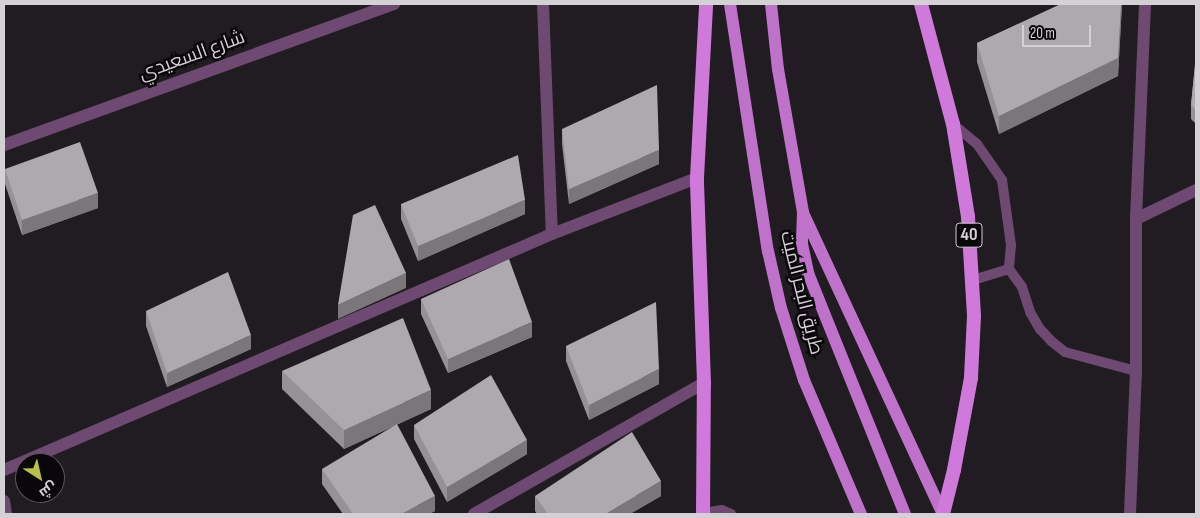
<!DOCTYPE html>
<html>
<head>
<meta charset="utf-8">
<style>
	body { margin:0 }
	#map { position:relative; width:1200px; height:518px; overflow:hidden; background:#211c21; font-family:"Sofia Sans Condensed",Cairo,sans-serif }
	div>[style] { position:absolute }
	.service>* { height:10px; margin:-5px; padding:0 5px; transform-origin:5px; border-radius:5px; background:#6e4a73 }
	.minor>* { height:12px; margin:-6px; padding:0 6px; transform-origin:6px; border-radius:6px; background:#6e4a73 }
	.tertiary>* { height:12px; margin:-6px; padding:0 6px; transform-origin:6px; border-radius:6px; background:#6e4a73 }
	.primary>* { height:12px; margin:-6px; padding:0 6px; transform-origin:6px; border-radius:6px; background:#bf72c9 }
	.trunk>* { height:14px; margin:-7px; padding:0 7px; transform-origin:7px; border-radius:7px; background:#cf7ada }
	.trunk-bridge>* { height:14px; margin:-7px; padding:0 7px; transform-origin:7px; border-radius:7px; background:#cf7ada }
	.wall>* { inset:0; background:#969196 }
	.shaded-wall>* { inset:0; background:#7a767a }
	.building>* { inset:0; background:#aea9af }
	span { translate:-50% -50%; white-space:nowrap; text-align:center; line-height:1.15; -webkit-text-stroke:5px #090709; paint-order:stroke }
	.shield-label span { padding:1px 4px; background:#090709; border:1px solid; border-radius:4px; -webkit-text-stroke-width:0 }
	.shield-label { font-size:18px; color:#d4d1d4; font-weight:700 }
	.street-label { font-size:19px; color:#d4d1d4 }
	.frame { position:absolute; inset:0; border:5px solid #d4d1d4; pointer-events:none }
	.north { position:absolute; left:15px; top:453px; width:50px; height:50px; box-sizing:border-box; background:#090709; border:1px solid #5a585a; border-radius:50%; rotate:145deg; font-size:14px; font-weight:700; line-height:20px; text-align:center; color:#d4d1d4 }
	.north::after { content:''; display:block; margin:auto; width:18px; height:22px; background:#b9c046; clip-path:polygon(50% 0,100% 100%,50% 72%,0 100%) }
	.scale { position:absolute; left:1022px; top:25px; width:69px; height:22px; box-sizing:border-box; border:2px solid #d4d1d4; border-top:0; padding-left:6px; font-size:15px; line-height:18px; white-space:nowrap; color:#d4d1d4; -webkit-text-stroke:4px #090709; paint-order:stroke }
</style>
</head>
<body>
<div id="map">
	<div class="service">
		<i style="left:953px;top:124px;width:31px;rotate:40deg"></i>
		<i style="left:977px;top:144px;width:44px;rotate:55.2deg"></i>
		<i style="left:1002px;top:180px;width:66px;rotate:82.1deg"></i>
		<i style="left:1011px;top:245px;width:24px;rotate:95deg"></i>
		<i style="left:1009px;top:269px;width:39px;rotate:163deg"></i>
		<i style="left:1009px;top:269px;width:22px;rotate:54deg"></i>
		<i style="left:1022px;top:287px;width:26px;rotate:72deg"></i>
		<i style="left:1030px;top:312px;width:20px;rotate:60deg"></i>
		<i style="left:1040px;top:329px;width:16px;rotate:47deg"></i>
		<i style="left:1051px;top:341px;width:18px;rotate:38deg"></i>
		<i style="left:1065px;top:352px;width:73px;rotate:15deg"></i>
		<i style="left:703px;top:513px;width:19px;rotate:-9deg"></i>
		<i style="left:722px;top:510px;width:10px;rotate:24deg"></i>
	</div>
	<div class="minor">
		<i style="left:543px;top:4px;width:230px;rotate:87.8deg"></i>
		<i style="left:4px;top:145px;width:415px;rotate:-19.9deg"></i>
		<i style="left:1136px;top:219px;width:67px;rotate:-25.8deg"></i>
		<i style="left:4px;top:470px;width:597px;rotate:-23.3deg"></i>
		<i style="left:552px;top:234px;width:155px;rotate:-21.1deg"></i>
		<i style="left:474px;top:514px;width:265px;rotate:-29.7deg"></i>
	</div>
	<div class="tertiary">
		<i style="left:4px;top:501px;width:13px;rotate:81deg"></i>
		<i style="left:1130px;top:514px;width:143px;rotate:-87.6deg"></i>
		<i style="left:1136px;top:371px;width:152px;rotate:-90deg"></i>
		<i style="left:1136px;top:219px;width:215px;rotate:-87.6deg"></i>
	</div>
	<div class="primary">
		<i style="left:730px;top:4px;width:250px;rotate:81.3deg"></i>
		<i style="left:768px;top:251px;width:58px;rotate:77.2deg"></i>
		<i style="left:781px;top:308px;width:76px;rotate:72.3deg"></i>
		<i style="left:804px;top:380px;width:146px;rotate:67deg"></i>
		<i style="left:771px;top:4px;width:65px;rotate:83.9deg"></i>
		<i style="left:778px;top:69px;width:145px;rotate:80.1deg"></i>
		<i style="left:803px;top:212px;width:32px;rotate:92deg"></i>
		<i style="left:802px;top:244px;width:30px;rotate:78deg"></i>
		<i style="left:808px;top:273px;width:260px;rotate:68.1deg"></i>
		<i style="left:804px;top:215px;width:330px;rotate:65.1deg"></i>
	</div>
	<div class="trunk">
		<i style="left:921px;top:4px;width:124px;rotate:75.1deg"></i>
		<i style="left:953px;top:124px;width:94px;rotate:80.8deg"></i>
		<i style="left:968px;top:217px;width:99px;rotate:86.5deg"></i>
		<i style="left:974px;top:316px;width:62px;rotate:92.8deg"></i>
		<i style="left:971px;top:378px;width:94px;rotate:100.5deg"></i>
		<i style="left:703px;top:514px;width:131px;rotate:-89.6deg"></i>
		<i style="left:704px;top:383px;width:205px;rotate:-92deg"></i>
		<i style="left:697px;top:178px;width:174px;rotate:-87deg"></i>
	</div>
	<div class="trunk-bridge">
		<i style="left:943px;top:514px;width:45px;rotate:-76deg"></i>
	</div>
	<div class="wall">
		<i style="clip-path:polygon(1061px 4px,1122px 4px,1118px 76px,999px 134px,977px 62px,977px 43px)"></i>
		<i style="clip-path:polygon(1196px 55px,1196px 124px,1191px 119px,1191px 105px)"></i>
		<i style="clip-path:polygon(562px 129px,659px 164px,569px 204px,562px 144px)"></i>
		<i style="clip-path:polygon(5px 169px,98px 208px,22px 235px,5px 184px)"></i>
		<i style="clip-path:polygon(401px 204px,525px 214px,418px 261px,401px 219px)"></i>
		<i style="clip-path:polygon(421px 299px,532px 337px,448px 373px,421px 314px)"></i>
		<i style="clip-path:polygon(146px 311px,251px 349px,167px 387px,146px 326px)"></i>
		<i style="clip-path:polygon(566px 346px,659px 384px,589px 420px,566px 361px)"></i>
		<i style="clip-path:polygon(282px 371px,431px 409px,344px 449px,282px 389px)"></i>
		<i style="clip-path:polygon(414px 425px,527px 454px,447px 502px,414px 439px)"></i>
		<i style="clip-path:polygon(322px 469px,435px 511px,429px 514px,343px 514px,322px 484px)"></i>
		<i style="clip-path:polygon(535px 496px,661px 496px,630px 514px,537px 514px,535px 511px)"></i>
	</div>
	<div class="shaded-wall">
		<i style="clip-path:polygon(1121px 4px,1122px 4px,1118px 76px,999px 134px,999px 116px)"></i>
		<i style="clip-path:polygon(659px 150px,659px 164px,569px 204px,569px 189px)"></i>
		<i style="clip-path:polygon(98px 193px,98px 208px,22px 235px,22px 220px)"></i>
		<i style="clip-path:polygon(525px 200px,525px 214px,418px 261px,418px 246px)"></i>
		<i style="clip-path:polygon(406px 273px,406px 288px,338px 319px,338px 305px)"></i>
		<i style="clip-path:polygon(532px 322px,532px 337px,448px 373px,448px 359px)"></i>
		<i style="clip-path:polygon(251px 335px,251px 349px,167px 387px,167px 373px)"></i>
		<i style="clip-path:polygon(659px 369px,659px 384px,589px 420px,589px 405px)"></i>
		<i style="clip-path:polygon(431px 390px,431px 409px,344px 449px,344px 430px)"></i>
		<i style="clip-path:polygon(527px 440px,527px 454px,447px 502px,447px 487px)"></i>
		<i style="clip-path:polygon(661px 481px,661px 496px,630px 514px,605px 514px)"></i>
		<i style="clip-path:polygon(435px 496px,435px 511px,429px 514px,401px 514px)"></i>
	</div>
	<div class="building">
		<i style="clip-path:polygon(1061px 4px,1121px 4px,1118px 58px,999px 116px,977px 43px)"></i>
		<i style="clip-path:polygon(1196px 55px,1196px 110px,1191px 105px)"></i>
		<i style="clip-path:polygon(657px 85px,659px 150px,569px 189px,562px 129px)"></i>
		<i style="clip-path:polygon(80px 142px,98px 193px,22px 220px,5px 169px)"></i>
		<i style="clip-path:polygon(518px 155px,525px 200px,418px 246px,401px 204px)"></i>
		<i style="clip-path:polygon(375px 205px,406px 273px,338px 305px,353px 215px)"></i>
		<i style="clip-path:polygon(509px 259px,532px 322px,448px 359px,421px 299px)"></i>
		<i style="clip-path:polygon(228px 272px,251px 335px,167px 373px,146px 311px)"></i>
		<i style="clip-path:polygon(656px 302px,659px 369px,589px 405px,566px 346px)"></i>
		<i style="clip-path:polygon(403px 318px,431px 390px,344px 430px,282px 371px)"></i>
		<i style="clip-path:polygon(491px 375px,527px 440px,447px 487px,414px 425px)"></i>
		<i style="clip-path:polygon(397px 424px,435px 496px,401px 514px,353px 514px,322px 469px)"></i>
		<i style="clip-path:polygon(632px 432px,661px 481px,605px 514px,548px 514px,535px 496px)"></i>
	</div>
	<div class="shield-label">
		<span style="left:969px;top:235px">40</span>
	</div>
	<div class="street-label">
		<span style="left:192px;top:56px;rotate:-20deg">شارع السعيدي</span>
		<span style="left:801px;top:293px;rotate:76deg">طريق البحر الميت</span>
	</div>
	<div class="frame"></div>
	<div class="north">ش</div>
	<div class="scale">20 m</div>
</div>
</body>
</html>
